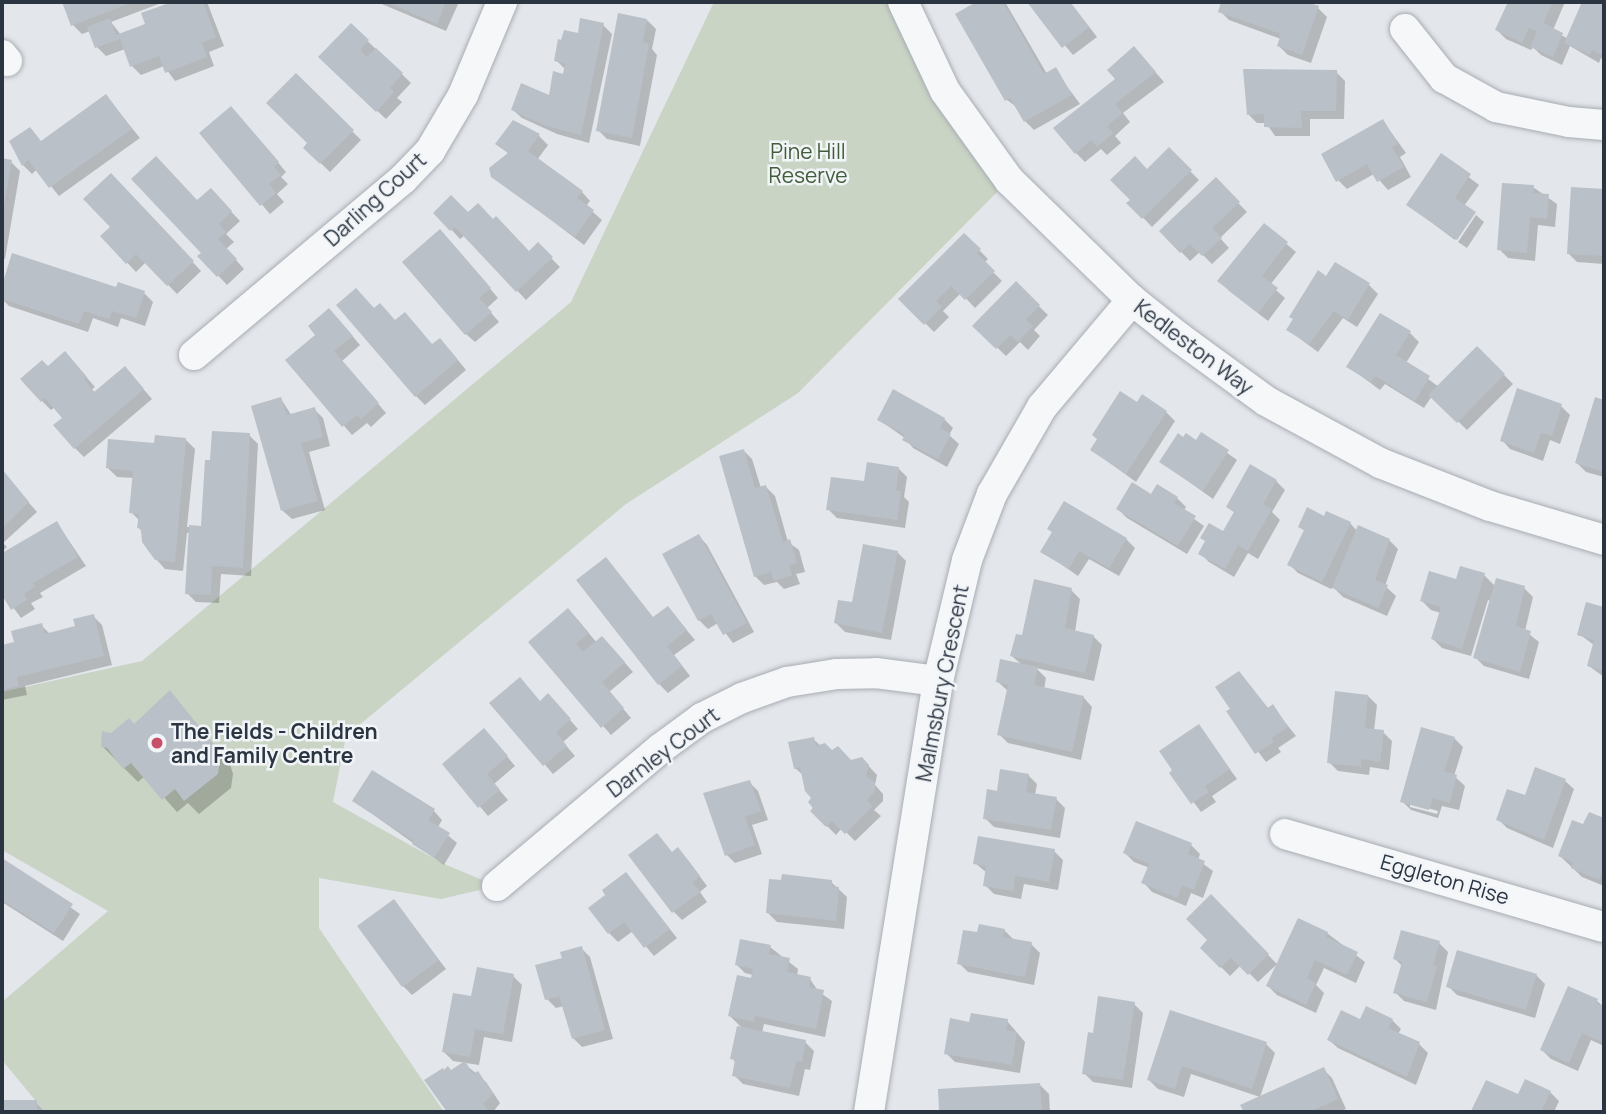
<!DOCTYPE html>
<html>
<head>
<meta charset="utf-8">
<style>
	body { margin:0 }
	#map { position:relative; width:1606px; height:1114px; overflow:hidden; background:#e3e6ea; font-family:Manrope,sans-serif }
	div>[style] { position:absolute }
	.green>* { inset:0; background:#c9d4c4 }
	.shadow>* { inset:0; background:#0003 }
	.building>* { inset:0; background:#bac0c7 }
	.roads { filter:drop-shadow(0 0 2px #a8adb4) drop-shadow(0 0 2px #a8adb4) }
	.minor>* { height:30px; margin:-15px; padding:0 15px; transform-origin:15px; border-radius:15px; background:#f5f7f9 }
	.dots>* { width:19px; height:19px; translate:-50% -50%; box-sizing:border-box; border:4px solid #f2f5f8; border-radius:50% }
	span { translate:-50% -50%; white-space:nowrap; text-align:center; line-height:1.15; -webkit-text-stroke:5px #f2f5f8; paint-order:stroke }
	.park-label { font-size:21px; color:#425d39 }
	.street-label { font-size:21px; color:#2b3542 }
	.poi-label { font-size:21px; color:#2b3542; font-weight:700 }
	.left { translate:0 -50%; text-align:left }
	.frame { position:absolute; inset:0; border:4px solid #2b3542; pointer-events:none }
</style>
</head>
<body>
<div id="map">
	<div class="green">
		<i style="clip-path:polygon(714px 2px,903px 2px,1009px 180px,798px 393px,626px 504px,346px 736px,333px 802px,444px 864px,497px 886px,441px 899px,319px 878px,319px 928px,444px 1112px,45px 1112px,2px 1060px,2px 1002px,108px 911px,2px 850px,2px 692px,142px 661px,571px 302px)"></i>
	</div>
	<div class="shadow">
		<i style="clip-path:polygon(64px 2px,164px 2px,111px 22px,121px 35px,147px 25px,143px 14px,177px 2px,207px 2px,224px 46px,209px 52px,214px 66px,175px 81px,164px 66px,141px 75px,132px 66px,125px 49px,106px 56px,97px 47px,90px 31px,82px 34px,73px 25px)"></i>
		<i style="clip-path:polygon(377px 2px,459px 2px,446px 31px)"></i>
		<i style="clip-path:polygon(980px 2px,1005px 2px,1047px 74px,1055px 70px,1080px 104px,1034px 130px,1025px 121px,1018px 108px,1007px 100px,958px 14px)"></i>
		<i style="clip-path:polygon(1029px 2px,1070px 2px,1097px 37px,1073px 55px)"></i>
		<i style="clip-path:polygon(1223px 2px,1301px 2px,1318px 8px,1327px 17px,1311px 63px,1288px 55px,1279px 46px,1281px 39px,1229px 20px,1220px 11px)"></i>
		<i style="clip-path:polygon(1510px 2px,1565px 2px,1553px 30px,1568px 39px,1584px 2px,1604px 2px,1604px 60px,1601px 58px,1599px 63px,1570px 46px,1562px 65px,1541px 55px,1533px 47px,1531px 50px,1506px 39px,1497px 30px)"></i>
		<i style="clip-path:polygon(647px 20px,656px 29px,652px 49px,657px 55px,640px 146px,607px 139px,598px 130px)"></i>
		<i style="clip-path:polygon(351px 25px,411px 83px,397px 98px,402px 102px,386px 119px,320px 57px)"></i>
		<i style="clip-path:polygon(603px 25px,612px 34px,589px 143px,557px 134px,522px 118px,513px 110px,551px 98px,565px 76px,566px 70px,556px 60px,579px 35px)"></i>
		<i style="clip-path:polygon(1143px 58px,1164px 82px,1123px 113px,1130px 122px,1115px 136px,1121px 143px,1107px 155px,1101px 149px,1085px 162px,1076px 153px,1117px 80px)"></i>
		<i style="clip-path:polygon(1336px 72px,1345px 81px,1344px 119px,1310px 119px,1310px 136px,1275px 136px,1266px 123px,1257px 123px,1248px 114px)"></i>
		<i style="clip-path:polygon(296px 76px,361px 140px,330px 172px,305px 148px,310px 143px)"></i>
		<i style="clip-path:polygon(106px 96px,140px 138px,59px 196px,37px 169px,32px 174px,23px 165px,12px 142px,30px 129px,42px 143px)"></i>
		<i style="clip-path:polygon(240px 117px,286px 172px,281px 177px,288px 184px,277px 194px,284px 202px,270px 214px,201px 133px)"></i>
		<i style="clip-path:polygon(1383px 121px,1406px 153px,1400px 157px,1411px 177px,1388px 190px,1374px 174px,1347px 189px,1338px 180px)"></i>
		<i style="clip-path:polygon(513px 122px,539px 136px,548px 145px,537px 160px,582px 192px,590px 201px,586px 206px,602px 220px,584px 245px,493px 176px,509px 154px,498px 144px)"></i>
		<i style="clip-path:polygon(1169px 150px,1199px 180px,1152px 227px,1129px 203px,1147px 171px)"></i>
		<i style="clip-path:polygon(1441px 156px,1479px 185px,1464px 206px,1474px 213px,1455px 240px,1408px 205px)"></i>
		<i style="clip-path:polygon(2px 160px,11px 162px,20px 171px,5px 259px,2px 258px)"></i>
		<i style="clip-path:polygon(1216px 180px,1247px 212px,1220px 238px,1229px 248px,1212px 264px,1200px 252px,1190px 261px,1161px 231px)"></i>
		<i style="clip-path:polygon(120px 184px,201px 271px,177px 294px,146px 262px,136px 272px,102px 236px,112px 228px)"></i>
		<i style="clip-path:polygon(1533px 187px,1557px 204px,1555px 227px,1538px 225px,1535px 261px,1508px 258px,1499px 249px)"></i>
		<i style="clip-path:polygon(1573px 189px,1604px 191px,1604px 264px,1577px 262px,1568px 253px)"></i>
		<i style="clip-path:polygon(211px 190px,240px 221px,226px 234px,234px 242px,226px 249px,244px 269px,227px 285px,200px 256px,203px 253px,198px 203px)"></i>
		<i style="clip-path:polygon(436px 213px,529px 253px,538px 245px,560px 267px,526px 300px,465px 235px,460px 239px)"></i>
		<i style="clip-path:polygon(1476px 215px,1484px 222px,1467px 248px,1458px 242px)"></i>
		<i style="clip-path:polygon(1264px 225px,1296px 252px,1270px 285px,1285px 298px,1268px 321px,1228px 290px)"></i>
		<i style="clip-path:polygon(964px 235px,988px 259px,984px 263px,1002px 281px,975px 308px,961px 293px,943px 311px,949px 317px,934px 332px,901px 299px)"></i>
		<i style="clip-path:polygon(449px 240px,498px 298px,487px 308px,499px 322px,475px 342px,466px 334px)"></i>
		<i style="clip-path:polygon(13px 255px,117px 289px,144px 293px,153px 302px,145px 326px,121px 318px,118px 327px,93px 318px,88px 332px,9px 306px,2px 299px,2px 291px)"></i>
		<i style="clip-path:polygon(1327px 278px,1369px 285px,1378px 294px,1357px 327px,1343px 318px,1318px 352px,1288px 330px)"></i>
		<i style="clip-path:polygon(1016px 284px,1048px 315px,1034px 330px,1040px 336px,1028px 350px,1020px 342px,1006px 356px,975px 326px)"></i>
		<i style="clip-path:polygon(375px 310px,433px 346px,449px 349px,466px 370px,425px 405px,416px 396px)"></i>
		<i style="clip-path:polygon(338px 319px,360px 345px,342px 361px,386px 413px,371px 427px,367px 423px,352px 435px,287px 360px)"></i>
		<i style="clip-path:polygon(1410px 333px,1419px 342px,1406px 363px,1439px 387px,1477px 348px,1513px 384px,1467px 430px,1432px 396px,1424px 408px,1385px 384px,1380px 390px,1349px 367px)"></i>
		<i style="clip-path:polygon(74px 363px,95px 387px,92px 389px,95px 393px,133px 377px,152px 399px,84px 457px,75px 448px,65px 418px,55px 407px,51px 410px,42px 401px,48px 368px)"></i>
		<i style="clip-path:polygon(281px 399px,292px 416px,314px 409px,323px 418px,330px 446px,309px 452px,325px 510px,292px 519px,283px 511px,253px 407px)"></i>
		<i style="clip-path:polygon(1596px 399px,1604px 402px,1604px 477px,1586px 472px,1577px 463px)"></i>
		<i style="clip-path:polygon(1138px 404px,1166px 412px,1175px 421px,1136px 482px,1092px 450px)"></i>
		<i style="clip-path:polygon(1561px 406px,1570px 415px,1560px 444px,1550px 440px,1543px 461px,1510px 449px,1502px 440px)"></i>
		<i style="clip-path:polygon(944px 419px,953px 428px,949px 435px,959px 444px,947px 467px,913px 448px,905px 438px,879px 420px)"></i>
		<i style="clip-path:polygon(249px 435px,258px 444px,251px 576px,221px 574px,219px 603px,196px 602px,187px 593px,190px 533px,187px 533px,183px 571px,165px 569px,156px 559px,139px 527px,140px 521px,131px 512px,134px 478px,117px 477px,108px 468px,155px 445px,186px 440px,195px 449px,187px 527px,203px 528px,212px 462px)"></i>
		<i style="clip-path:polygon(1202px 435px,1237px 460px,1213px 499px,1161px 462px,1197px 443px)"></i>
		<i style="clip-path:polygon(743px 450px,752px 459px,761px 488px,766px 487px,775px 496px,788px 542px,799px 550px,805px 572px,796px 574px,800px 584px,784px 589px,777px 582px,764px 585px,755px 576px)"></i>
		<i style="clip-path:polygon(898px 468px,907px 477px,904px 497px,909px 502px,905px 528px,837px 518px,828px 509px,865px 483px)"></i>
		<i style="clip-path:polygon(2px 472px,37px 512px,3px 543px,7px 547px,2px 552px)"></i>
		<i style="clip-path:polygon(1276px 481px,1285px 490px,1272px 512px,1280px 520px,1258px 559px,1248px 553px,1234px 577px,1209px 562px,1200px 553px,1223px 534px,1235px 513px,1228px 507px)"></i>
		<i style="clip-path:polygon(1152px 496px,1177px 498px,1186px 507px,1183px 511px,1204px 526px,1187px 554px,1127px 518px,1118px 509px)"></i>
		<i style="clip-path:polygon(1325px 518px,1350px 523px,1357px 531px,1389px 540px,1398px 549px,1385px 586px,1396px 596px,1387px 616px,1343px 597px,1333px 587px,1331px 589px,1298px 573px,1289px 564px,1305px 531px,1300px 527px)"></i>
		<i style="clip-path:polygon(57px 523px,86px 566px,40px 593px,43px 597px,31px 603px,35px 609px,21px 618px,4px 595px,2px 596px,2px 555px)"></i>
		<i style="clip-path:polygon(1053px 533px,1126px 539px,1135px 548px,1119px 576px,1089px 559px,1078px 576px,1042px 551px)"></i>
		<i style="clip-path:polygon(699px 536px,707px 545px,754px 632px,733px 643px,718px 623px,708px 629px,699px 620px)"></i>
		<i style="clip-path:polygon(897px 552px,906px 561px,891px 640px,845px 632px,836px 623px)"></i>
		<i style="clip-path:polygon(606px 559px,654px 619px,668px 608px,695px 640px,674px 655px,690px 676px,668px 693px,659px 684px)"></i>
		<i style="clip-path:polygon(1484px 575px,1495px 586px,1524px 588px,1533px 597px,1525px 631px,1539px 642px,1529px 679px,1484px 666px,1475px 657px,1491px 601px,1488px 600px,1471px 656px,1442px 648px,1433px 639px,1441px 613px,1431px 610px,1422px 601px,1457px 581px)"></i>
		<i style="clip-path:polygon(1071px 590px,1080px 599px,1075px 632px,1093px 636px,1102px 645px,1094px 681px,1036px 668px,1046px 678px,1044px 689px,1084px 698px,1092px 707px,1081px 760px,1008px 743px,999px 734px,1008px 691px,997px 681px,1022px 665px,1012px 656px,1023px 637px)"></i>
		<i style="clip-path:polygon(1588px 604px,1604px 609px,1604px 677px,1589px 666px,1594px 645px,1579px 634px)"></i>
		<i style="clip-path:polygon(93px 616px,102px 625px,112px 665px,25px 686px,27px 695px,2px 700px,2px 660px,16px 644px,41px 625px,50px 634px,77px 628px)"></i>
		<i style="clip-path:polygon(577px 619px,597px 643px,611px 647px,633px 672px,609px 692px,631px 718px,611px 735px,530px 643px)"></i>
		<i style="clip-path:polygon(170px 692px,230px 764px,233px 774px,231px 788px,199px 814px,188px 803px,177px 812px,145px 776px,138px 782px,103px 747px,111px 735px,134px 725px)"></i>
		<i style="clip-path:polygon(1368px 696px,1377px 705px,1374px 731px,1383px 732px,1392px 741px,1389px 770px,1370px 767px,1369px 775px,1338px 771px,1329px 762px)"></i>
		<i style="clip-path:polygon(540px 702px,557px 705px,578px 729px,563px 742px,575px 756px,553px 774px,492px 703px)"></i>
		<i style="clip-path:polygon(1273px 707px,1296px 736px,1278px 748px,1281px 752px,1266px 762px,1228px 712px)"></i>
		<i style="clip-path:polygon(1199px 727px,1237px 779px,1212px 796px,1216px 802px,1201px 812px,1172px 773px)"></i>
		<i style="clip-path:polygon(evenodd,1454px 738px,1463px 747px,1454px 776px,1465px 786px,1459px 810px,1442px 806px,1438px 818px,1411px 810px,1402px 801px,1454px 738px,1410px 803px,1438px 811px,1437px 814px,1410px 807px,1410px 803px)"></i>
		<i style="clip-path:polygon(813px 739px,821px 746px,851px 762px,862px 759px,877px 775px,875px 785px,883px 794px,883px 801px,874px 810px,881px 816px,855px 841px,842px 828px,836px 835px,812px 811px,814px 798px,804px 776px,795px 768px)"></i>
		<i style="clip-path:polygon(493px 740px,515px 766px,494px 784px,508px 800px,488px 816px,444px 764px)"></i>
		<i style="clip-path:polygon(1028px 775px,1037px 784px,1035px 795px,1056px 799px,1065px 808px,1060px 838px,994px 827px,985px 818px,998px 793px)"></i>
		<i style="clip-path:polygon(1565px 781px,1574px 789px,1553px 848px,1507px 828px,1498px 819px,1526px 797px)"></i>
		<i style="clip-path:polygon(749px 782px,758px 791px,768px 820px,752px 825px,762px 854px,735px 863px,727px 855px)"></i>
		<i style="clip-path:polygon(354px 801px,434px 811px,442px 820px,438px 827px,457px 843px,444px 865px)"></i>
		<i style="clip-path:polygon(1590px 814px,1604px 820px,1604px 886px,1582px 877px,1560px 856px,1584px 827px)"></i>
		<i style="clip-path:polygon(1191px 845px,1200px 854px,1198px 860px,1213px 871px,1203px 898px,1191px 893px,1186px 906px,1152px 892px,1144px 883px,1150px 868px,1134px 862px,1125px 853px)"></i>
		<i style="clip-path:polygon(1054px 851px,1063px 860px,1058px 890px,1024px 884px,1021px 899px,994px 894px,985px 885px,987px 873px,975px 863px)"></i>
		<i style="clip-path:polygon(673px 853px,687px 859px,707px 886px,700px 892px,707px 902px,682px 920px,674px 912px)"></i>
		<i style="clip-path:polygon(2px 860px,80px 914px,63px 941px,2px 902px)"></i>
		<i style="clip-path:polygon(626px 874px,677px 938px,654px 956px,633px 931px,618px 942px,609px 933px,608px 895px)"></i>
		<i style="clip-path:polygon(831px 882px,847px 897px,844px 929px,777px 922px,768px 913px)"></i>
		<i style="clip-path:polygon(1211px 897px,1277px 964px,1258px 982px,1241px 965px,1230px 976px,1202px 948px,1210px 940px)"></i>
		<i style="clip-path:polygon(394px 901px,446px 969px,412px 995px,403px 986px)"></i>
		<i style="clip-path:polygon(1004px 930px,1013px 939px,1031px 944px,1040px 953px,1034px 985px,968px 972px,959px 963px)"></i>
		<i style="clip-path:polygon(1327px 933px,1365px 962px,1356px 983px,1324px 968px,1316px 985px,1324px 993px,1316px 1013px,1277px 995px,1268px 986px)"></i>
		<i style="clip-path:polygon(1439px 943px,1448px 952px,1436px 1010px,1404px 1001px,1395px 992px,1403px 967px,1395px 959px)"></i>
		<i style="clip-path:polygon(770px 947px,798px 969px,797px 976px,810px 979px,818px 991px,832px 1001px,825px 1037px,764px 1024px,762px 1033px,805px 1042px,814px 1051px,810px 1070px,805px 1069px,799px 1096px,743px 1084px,734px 1075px,736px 1063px,732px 1058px,743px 1029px,730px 1016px,753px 975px,745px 973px,736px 964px)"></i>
		<i style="clip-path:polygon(581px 948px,590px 957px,613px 1039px,582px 1047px,574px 1039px,564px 1006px,556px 1008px,547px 999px,564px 959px)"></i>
		<i style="clip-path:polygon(1536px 975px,1545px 984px,1535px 1018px,1457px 995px,1448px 986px)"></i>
		<i style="clip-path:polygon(513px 976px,522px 985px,512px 1042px,484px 1037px,479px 1065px,453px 1061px,444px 1052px,473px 998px)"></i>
		<i style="clip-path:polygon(1569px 988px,1597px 1001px,1604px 1007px,1604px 1046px,1591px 1040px,1578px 1071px,1551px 1059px,1542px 1050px)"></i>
		<i style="clip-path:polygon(1134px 1004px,1143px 1013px,1132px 1088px,1093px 1082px,1084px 1073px,1094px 1035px)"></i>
		<i style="clip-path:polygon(1171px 1013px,1266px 1044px,1275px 1053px,1260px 1097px,1191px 1074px,1184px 1097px,1158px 1089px,1149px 1080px)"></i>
		<i style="clip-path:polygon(1392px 1020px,1401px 1029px,1398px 1034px,1419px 1044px,1428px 1053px,1416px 1085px,1338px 1048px,1329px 1040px,1361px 1021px)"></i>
		<i style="clip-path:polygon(1007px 1021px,1025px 1042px,1020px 1073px,955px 1062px,946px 1053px)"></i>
		<i style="clip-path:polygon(465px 1064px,486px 1082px,500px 1103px,493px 1112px,448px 1112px,427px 1080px,452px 1072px)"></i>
		<i style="clip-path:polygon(1323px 1069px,1332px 1078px,1346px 1109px,1337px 1112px,1246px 1112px,1243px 1106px)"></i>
		<i style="clip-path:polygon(1487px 1082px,1519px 1096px,1550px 1092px,1559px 1101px,1554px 1112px,1474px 1112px)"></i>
		<i style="clip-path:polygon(1040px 1085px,1049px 1094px,1050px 1112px,941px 1112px,940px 1091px)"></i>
		<i style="clip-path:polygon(2px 1102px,36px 1102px,45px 1112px,2px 1112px)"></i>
	</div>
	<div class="building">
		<i style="clip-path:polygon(62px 2px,133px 2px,71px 26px)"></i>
		<i style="clip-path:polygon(172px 2px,203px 2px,216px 37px,202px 43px,207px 57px,165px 73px,159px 56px,130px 67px,120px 39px,95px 48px,87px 27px,110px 18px,116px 35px,145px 24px,141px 13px)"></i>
		<i style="clip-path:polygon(386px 2px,446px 2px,437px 24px)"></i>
		<i style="clip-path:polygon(976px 2px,1003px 2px,1044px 74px,1056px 67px,1072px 95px,1024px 122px,1010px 98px,1005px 101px,955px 14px)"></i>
		<i style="clip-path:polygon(1027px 2px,1070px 2px,1089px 27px,1062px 48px)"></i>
		<i style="clip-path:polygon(1221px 2px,1306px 2px,1319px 6px,1302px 55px,1277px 46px,1281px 34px,1218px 12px)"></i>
		<i style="clip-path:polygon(1508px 2px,1553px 2px,1543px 23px,1563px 33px,1553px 57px,1530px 47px,1537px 31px,1529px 28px,1522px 43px,1495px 30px)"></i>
		<i style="clip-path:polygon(1582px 2px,1604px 2px,1604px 56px,1592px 50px,1590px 55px,1564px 43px)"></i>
		<i style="clip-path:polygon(618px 13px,647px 19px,643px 42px,649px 44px,632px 138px,596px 131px)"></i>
		<i style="clip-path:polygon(580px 18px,604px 23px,581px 135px,546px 126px,511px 110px,521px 83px,549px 95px,553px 71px,563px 74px,565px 64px,554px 61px,558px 39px,561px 40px,564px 30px,578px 33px)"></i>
		<i style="clip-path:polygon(351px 23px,369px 40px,360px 50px,367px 57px,376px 48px,403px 73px,390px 88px,394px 92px,376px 112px,318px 57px)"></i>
		<i style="clip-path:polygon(1134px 46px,1156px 72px,1115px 104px,1123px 113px,1107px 126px,1113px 133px,1097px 147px,1091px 140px,1075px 154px,1053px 128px,1115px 79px,1107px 70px)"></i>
		<i style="clip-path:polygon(1243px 69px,1337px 70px,1336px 111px,1301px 111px,1302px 128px,1264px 127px,1264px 114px,1247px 115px)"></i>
		<i style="clip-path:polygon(296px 73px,354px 130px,320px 164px,303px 148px,307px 143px,266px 103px)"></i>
		<i style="clip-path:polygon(106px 94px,132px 129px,49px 188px,28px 160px,22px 166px,9px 141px,30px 127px,41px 141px)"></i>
		<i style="clip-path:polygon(231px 106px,279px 162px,274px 167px,281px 175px,269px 184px,276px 193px,260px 206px,199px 133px)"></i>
		<i style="clip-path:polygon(1383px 119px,1398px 144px,1392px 147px,1404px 167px,1377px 182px,1367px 164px,1336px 182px,1321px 154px)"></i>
		<i style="clip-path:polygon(513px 120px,540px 134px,528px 151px,583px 191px,577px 198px,594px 210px,575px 237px,491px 177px,489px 168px,508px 153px,495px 144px)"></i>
		<i style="clip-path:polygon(1169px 147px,1192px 170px,1142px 219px,1126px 203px,1130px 200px,1110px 180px,1135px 156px,1147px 169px)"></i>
		<i style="clip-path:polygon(1441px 153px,1471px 174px,1455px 198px,1476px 212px,1457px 240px,1406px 205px)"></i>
		<i style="clip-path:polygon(156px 156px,197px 200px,211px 188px,232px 211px,219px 224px,226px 232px,218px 239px,237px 259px,217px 277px,197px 256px,201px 253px,131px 179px)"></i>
		<i style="clip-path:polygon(2px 158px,12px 160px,3px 212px,2px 212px)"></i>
		<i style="clip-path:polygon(111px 173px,194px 261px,167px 286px,136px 254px,126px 264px,100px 236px,110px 227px,83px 199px)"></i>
		<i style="clip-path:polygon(1216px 177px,1240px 202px,1212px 228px,1222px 238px,1202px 256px,1190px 244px,1180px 253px,1159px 231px)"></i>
		<i style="clip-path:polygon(1502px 183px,1534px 185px,1533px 193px,1549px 194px,1547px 219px,1530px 217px,1527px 253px,1497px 250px)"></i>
		<i style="clip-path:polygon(1571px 187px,1604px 189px,1604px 256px,1567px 254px)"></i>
		<i style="clip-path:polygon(451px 195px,468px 212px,478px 203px,493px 219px,496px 216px,529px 251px,538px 242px,553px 257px,516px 292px,455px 227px,450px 231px,433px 213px)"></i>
		<i style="clip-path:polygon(1264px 223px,1288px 242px,1262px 276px,1278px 288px,1258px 313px,1217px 281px)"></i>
		<i style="clip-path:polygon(440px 229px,491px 288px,479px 298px,492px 312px,465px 335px,402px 262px)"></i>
		<i style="clip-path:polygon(964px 233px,981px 249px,977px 253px,995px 271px,965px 300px,951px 286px,936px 301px,942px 307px,924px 325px,898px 299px)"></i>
		<i style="clip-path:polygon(12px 253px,116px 287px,118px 282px,145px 291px,136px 318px,112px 311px,109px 319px,84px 311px,79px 324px,2px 299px,2px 285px)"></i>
		<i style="clip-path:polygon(1335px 262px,1370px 283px,1348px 320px,1334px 311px,1309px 344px,1286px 330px,1293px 319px,1289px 317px,1318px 270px,1326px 276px)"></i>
		<i style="clip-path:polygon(1016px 281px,1040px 305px,1026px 320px,1033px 326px,1018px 342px,1010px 335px,996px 349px,972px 326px)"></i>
		<i style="clip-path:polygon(356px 288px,374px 308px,380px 303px,395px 320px,405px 312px,432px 344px,440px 338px,458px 360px,415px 397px,336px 305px)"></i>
		<i style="clip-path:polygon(329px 308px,353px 336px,334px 351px,379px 403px,361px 419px,357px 415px,342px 427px,285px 360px,315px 335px,308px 326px)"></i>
		<i style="clip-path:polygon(1380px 313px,1411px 331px,1396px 355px,1430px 376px,1415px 401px,1375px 376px,1371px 382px,1346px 367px)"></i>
		<i style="clip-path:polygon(1477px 346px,1505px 374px,1457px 423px,1428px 395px)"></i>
		<i style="clip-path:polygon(65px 351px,87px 377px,84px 379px,94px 392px,125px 366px,144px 389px,74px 449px,53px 425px,62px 418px,45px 398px,41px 402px,20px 379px,42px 360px,48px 366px)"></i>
		<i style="clip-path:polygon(1517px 388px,1562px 404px,1552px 436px,1541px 433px,1534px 453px,1500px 441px)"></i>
		<i style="clip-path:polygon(893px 389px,945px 418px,940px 428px,951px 434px,938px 459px,902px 440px,905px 435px,877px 420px)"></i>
		<i style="clip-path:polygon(1120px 391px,1137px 402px,1142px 394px,1167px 411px,1126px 474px,1090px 450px,1097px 439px,1092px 435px)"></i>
		<i style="clip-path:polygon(281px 397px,287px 415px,315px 407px,323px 437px,301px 443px,318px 501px,281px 511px,251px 406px)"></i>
		<i style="clip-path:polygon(1595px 397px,1604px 400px,1604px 472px,1575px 463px)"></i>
		<i style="clip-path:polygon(212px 431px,250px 433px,243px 568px,212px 566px,211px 595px,185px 594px,189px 525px,201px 526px,205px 460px,210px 460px)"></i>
		<i style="clip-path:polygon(1201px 432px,1229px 450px,1203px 491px,1159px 462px,1178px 433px,1183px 437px,1186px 433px,1196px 440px)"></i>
		<i style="clip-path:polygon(155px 435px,186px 438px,175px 562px,155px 560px,142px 542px,141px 529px,137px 528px,139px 514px,129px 513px,133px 471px,106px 468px,108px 439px,154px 443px)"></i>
		<i style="clip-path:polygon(744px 449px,755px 488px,766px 485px,783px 542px,790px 539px,797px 563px,789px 565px,792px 575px,774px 581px,771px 572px,754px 577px,719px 456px)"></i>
		<i style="clip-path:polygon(867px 462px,899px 467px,896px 491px,901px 491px,897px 520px,826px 510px,831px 477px,864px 481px)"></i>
		<i style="clip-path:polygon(1250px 464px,1277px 480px,1263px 504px,1272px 509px,1248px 551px,1238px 545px,1225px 569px,1198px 554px,1205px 541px,1200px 538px,1209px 523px,1223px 531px,1234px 512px,1226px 507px)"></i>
		<i style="clip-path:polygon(2px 469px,29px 502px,2px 528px)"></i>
		<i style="clip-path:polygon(1132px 482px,1151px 494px,1157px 484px,1178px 497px,1174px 503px,1196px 516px,1178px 546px,1116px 509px)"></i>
		<i style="clip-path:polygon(1064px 501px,1127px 538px,1109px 568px,1079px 551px,1069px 569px,1040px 552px,1052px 532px,1047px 529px)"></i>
		<i style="clip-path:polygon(1307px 507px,1324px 516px,1326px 511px,1351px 522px,1322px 582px,1287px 565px,1304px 530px,1298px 527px)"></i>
		<i style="clip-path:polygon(57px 521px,78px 557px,33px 583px,35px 587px,24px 594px,27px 600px,11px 610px,2px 595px,2px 553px)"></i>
		<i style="clip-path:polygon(1358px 525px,1390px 539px,1375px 580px,1388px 585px,1378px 608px,1332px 588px)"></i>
		<i style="clip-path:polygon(699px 534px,747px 623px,723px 635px,711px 614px,698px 621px,662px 554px)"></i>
		<i style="clip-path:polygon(863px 544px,898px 551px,882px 633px,834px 623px,838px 600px,852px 602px)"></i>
		<i style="clip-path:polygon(606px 557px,653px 617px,668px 606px,687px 630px,667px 646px,682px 666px,658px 685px,576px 580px)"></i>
		<i style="clip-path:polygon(1460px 566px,1485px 573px,1462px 649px,1431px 639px,1441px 607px,1420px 601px,1429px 571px,1456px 579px)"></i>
		<i style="clip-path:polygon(1496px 578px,1525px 586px,1516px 626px,1531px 631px,1520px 672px,1473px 658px)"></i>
		<i style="clip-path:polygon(1034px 579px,1072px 588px,1065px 628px,1094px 635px,1085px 673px,1010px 656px,1016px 634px,1022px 635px)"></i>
		<i style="clip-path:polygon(1586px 602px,1604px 607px,1604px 671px,1587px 666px,1594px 640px,1577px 635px)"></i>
		<i style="clip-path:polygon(568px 608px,589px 633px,576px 644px,583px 652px,602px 636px,625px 662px,602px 682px,624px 708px,601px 728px,528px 642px)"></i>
		<i style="clip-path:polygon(94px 614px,104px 656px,17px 677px,19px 686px,2px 690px,2px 645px,14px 642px,11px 631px,42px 623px,45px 634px,75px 626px,73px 619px)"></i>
		<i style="clip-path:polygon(1000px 659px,1038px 667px,1034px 685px,1084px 696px,1072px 752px,997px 735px,1008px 685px,996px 682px)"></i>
		<i style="clip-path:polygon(1239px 671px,1268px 708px,1273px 704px,1288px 727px,1271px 738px,1274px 742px,1255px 754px,1226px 711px,1230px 709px,1215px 687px)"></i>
		<i style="clip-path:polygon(520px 677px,540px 701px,548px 693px,571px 719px,556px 732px,567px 746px,543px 766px,489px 703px)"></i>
		<i style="clip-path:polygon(170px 690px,217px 749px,220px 759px,218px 774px,184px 801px,175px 789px,162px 800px,131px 763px,123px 769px,107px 748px,101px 747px,102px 731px,111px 733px,129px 718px,134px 724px)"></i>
		<i style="clip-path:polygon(1335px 691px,1368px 695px,1365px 728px,1384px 730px,1380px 762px,1361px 759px,1361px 767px,1327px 763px)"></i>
		<i style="clip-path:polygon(1199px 724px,1230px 769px,1205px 786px,1209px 792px,1191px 804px,1169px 773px,1172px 770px,1159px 751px)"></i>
		<i style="clip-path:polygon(1421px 727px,1455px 737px,1444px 771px,1457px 775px,1450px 803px,1433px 798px,1429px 810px,1400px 802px)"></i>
		<i style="clip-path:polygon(484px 728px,508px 756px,487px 774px,500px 790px,478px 808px,442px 764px)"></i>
		<i style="clip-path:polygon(814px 737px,816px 746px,825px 743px,832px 750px,838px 746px,851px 760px,862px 757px,869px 765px,866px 776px,875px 783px,875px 791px,867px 800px,873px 806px,845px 834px,832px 821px,826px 827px,810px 811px,813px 808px,808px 802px,811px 798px,805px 791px,800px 767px,794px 769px,788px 742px)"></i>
		<i style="clip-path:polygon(1535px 767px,1566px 779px,1544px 840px,1496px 820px,1507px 789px,1525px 795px)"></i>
		<i style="clip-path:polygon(1000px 769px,1029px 774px,1026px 792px,1057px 797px,1051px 830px,983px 819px,987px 789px,997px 791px)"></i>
		<i style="clip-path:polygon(372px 770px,435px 809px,428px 820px,450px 833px,434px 858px,412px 844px,414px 841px,352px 801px)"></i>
		<i style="clip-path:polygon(750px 780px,761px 811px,745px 817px,755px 845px,725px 856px,703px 793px)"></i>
		<i style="clip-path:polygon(1589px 812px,1604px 818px,1604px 866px,1599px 880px,1571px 868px,1573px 862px,1558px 856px,1572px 820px,1583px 824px)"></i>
		<i style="clip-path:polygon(1136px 821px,1192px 843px,1188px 854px,1205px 861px,1194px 890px,1182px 886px,1177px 898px,1141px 883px,1149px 864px,1123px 853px)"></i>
		<i style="clip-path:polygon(657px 833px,672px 852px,678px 847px,700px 876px,692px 882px,700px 892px,672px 913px,628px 855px)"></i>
		<i style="clip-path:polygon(978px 836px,1055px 849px,1049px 882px,1015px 876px,1013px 891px,983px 886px,986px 866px,973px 864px)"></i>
		<i style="clip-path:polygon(2px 858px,73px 904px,54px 933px,2px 900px)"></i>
		<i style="clip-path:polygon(626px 872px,670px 929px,644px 948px,624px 922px,608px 934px,588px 908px,605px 895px,602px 890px)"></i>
		<i style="clip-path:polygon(782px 874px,832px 880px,832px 886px,839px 887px,836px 921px,766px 913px,769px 879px,781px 880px)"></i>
		<i style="clip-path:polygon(1211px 894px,1269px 954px,1248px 975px,1231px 958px,1220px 968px,1200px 948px,1207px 940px,1186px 919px)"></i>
		<i style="clip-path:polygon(394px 899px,439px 960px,402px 987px,357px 926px)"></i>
		<i style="clip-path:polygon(1298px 918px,1328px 932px,1326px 937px,1358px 952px,1347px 975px,1315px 960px,1307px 978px,1316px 983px,1306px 1005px,1266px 986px)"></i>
		<i style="clip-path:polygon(979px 924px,1005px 929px,1003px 937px,1032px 942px,1025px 977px,957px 964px,963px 930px,977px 932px)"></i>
		<i style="clip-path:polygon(1401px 930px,1440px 941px,1433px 965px,1437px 966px,1427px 1002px,1393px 993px,1402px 962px,1393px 959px)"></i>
		<i style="clip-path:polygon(740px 939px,771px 945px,769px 954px,790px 958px,787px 972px,811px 977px,809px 987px,824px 990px,816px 1029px,755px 1016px,754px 1022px,728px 1016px,737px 975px,751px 978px,753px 969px,735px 965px)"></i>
		<i style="clip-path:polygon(582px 946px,605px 1030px,572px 1039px,559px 996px,545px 1000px,535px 965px,562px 958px,560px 952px)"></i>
		<i style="clip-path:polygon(1457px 950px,1537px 974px,1526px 1010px,1446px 987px)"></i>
		<i style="clip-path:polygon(477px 967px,514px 974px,503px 1034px,475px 1029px,470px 1057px,442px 1052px,453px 993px,471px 996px)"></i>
		<i style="clip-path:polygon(1568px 986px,1598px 999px,1596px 1003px,1604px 1007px,1602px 1042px,1582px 1033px,1569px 1063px,1540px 1050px)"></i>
		<i style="clip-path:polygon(1098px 996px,1135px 1002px,1123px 1080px,1082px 1074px,1088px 1032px,1093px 1033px)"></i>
		<i style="clip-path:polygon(1366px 1006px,1393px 1019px,1388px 1028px,1420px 1042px,1407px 1077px,1327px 1040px,1341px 1010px,1360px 1019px)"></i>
		<i style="clip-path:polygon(1170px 1010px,1267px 1042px,1252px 1089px,1182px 1066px,1175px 1089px,1147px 1080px)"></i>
		<i style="clip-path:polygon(971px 1013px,1008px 1019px,1006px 1030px,1017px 1032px,1012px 1065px,944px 1054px,950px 1018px,969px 1022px)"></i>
		<i style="clip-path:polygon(737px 1026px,806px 1040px,802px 1062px,796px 1061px,790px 1088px,732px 1076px,735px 1060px,730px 1059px)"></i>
		<i style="clip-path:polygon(465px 1061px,473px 1074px,478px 1071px,493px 1094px,483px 1104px,489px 1112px,447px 1112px,424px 1080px,443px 1068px,444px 1070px,448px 1066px,451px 1070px)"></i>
		<i style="clip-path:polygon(1324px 1067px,1338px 1099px,1309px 1112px,1244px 1112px,1240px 1105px)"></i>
		<i style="clip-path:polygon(1525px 1079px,1551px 1091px,1541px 1112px,1471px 1111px,1486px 1080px,1518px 1094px)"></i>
		<i style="clip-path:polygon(1040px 1083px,1042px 1112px,939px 1112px,938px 1089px)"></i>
		<i style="clip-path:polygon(2px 1100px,37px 1100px,37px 1112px,2px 1112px)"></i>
	</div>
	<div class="roads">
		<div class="minor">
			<i style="left:903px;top:2px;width:98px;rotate:64.7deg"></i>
			<i style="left:945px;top:91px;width:110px;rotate:54.3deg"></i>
			<i style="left:1009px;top:180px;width:172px;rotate:44.3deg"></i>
			<i style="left:1132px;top:300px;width:63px;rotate:38.5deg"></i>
			<i style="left:1181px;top:339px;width:105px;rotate:36.1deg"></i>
			<i style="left:1266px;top:401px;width:130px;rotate:28.5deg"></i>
			<i style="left:1380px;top:463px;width:118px;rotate:21.4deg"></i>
			<i style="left:1490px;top:506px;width:119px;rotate:16.6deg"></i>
			<i style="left:1405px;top:29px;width:63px;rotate:51.5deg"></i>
			<i style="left:1444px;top:78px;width:60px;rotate:29.1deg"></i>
			<i style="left:1496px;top:107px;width:75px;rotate:11.6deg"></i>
			<i style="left:1569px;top:122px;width:35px;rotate:5deg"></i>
			<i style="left:2px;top:55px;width:8px;rotate:50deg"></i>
			<i style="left:194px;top:355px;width:273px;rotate:-40.1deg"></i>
			<i style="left:403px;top:179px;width:39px;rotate:-46deg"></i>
			<i style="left:430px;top:151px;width:65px;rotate:-59.5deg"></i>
			<i style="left:463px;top:95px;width:101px;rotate:-67.2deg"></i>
			<i style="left:1285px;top:834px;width:332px;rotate:16.3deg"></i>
			<i style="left:497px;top:886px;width:214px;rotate:-40.1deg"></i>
			<i style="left:661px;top:748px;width:51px;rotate:-36.2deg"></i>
			<i style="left:702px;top:718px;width:45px;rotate:-26.6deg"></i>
			<i style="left:742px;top:698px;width:48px;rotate:-19.6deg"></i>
			<i style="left:787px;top:682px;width:51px;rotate:-9.1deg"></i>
			<i style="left:837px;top:674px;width:39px;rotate:-1deg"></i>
			<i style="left:876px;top:673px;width:63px;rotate:7.4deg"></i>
			<i style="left:869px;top:1112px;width:436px;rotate:-80.9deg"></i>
			<i style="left:938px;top:681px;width:124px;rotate:-76.5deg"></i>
			<i style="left:967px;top:560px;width:71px;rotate:-69.3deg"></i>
			<i style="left:992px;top:494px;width:100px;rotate:-60.1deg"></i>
			<i style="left:1042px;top:407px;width:140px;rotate:-49.9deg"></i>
		</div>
	</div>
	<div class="dots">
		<i style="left:157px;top:743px;background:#c84f68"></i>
	</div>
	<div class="park-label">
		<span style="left:808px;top:163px">Pine Hill<br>Reserve</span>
	</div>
	<div class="street-label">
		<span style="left:375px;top:199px;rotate:-42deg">Darling Court</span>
		<span style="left:1194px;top:347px;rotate:37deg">Kedleston Way</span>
		<span style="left:942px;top:683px;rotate:-79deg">Malmsbury Crescent</span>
		<span style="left:663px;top:752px;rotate:-37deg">Darnley Court</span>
		<span style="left:1445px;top:879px;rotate:16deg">Eggleton Rise</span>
	</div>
	<div class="poi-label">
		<span class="left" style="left:171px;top:743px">The Fields - Children<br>and Family Centre</span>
	</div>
	<div class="frame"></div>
</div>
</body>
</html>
